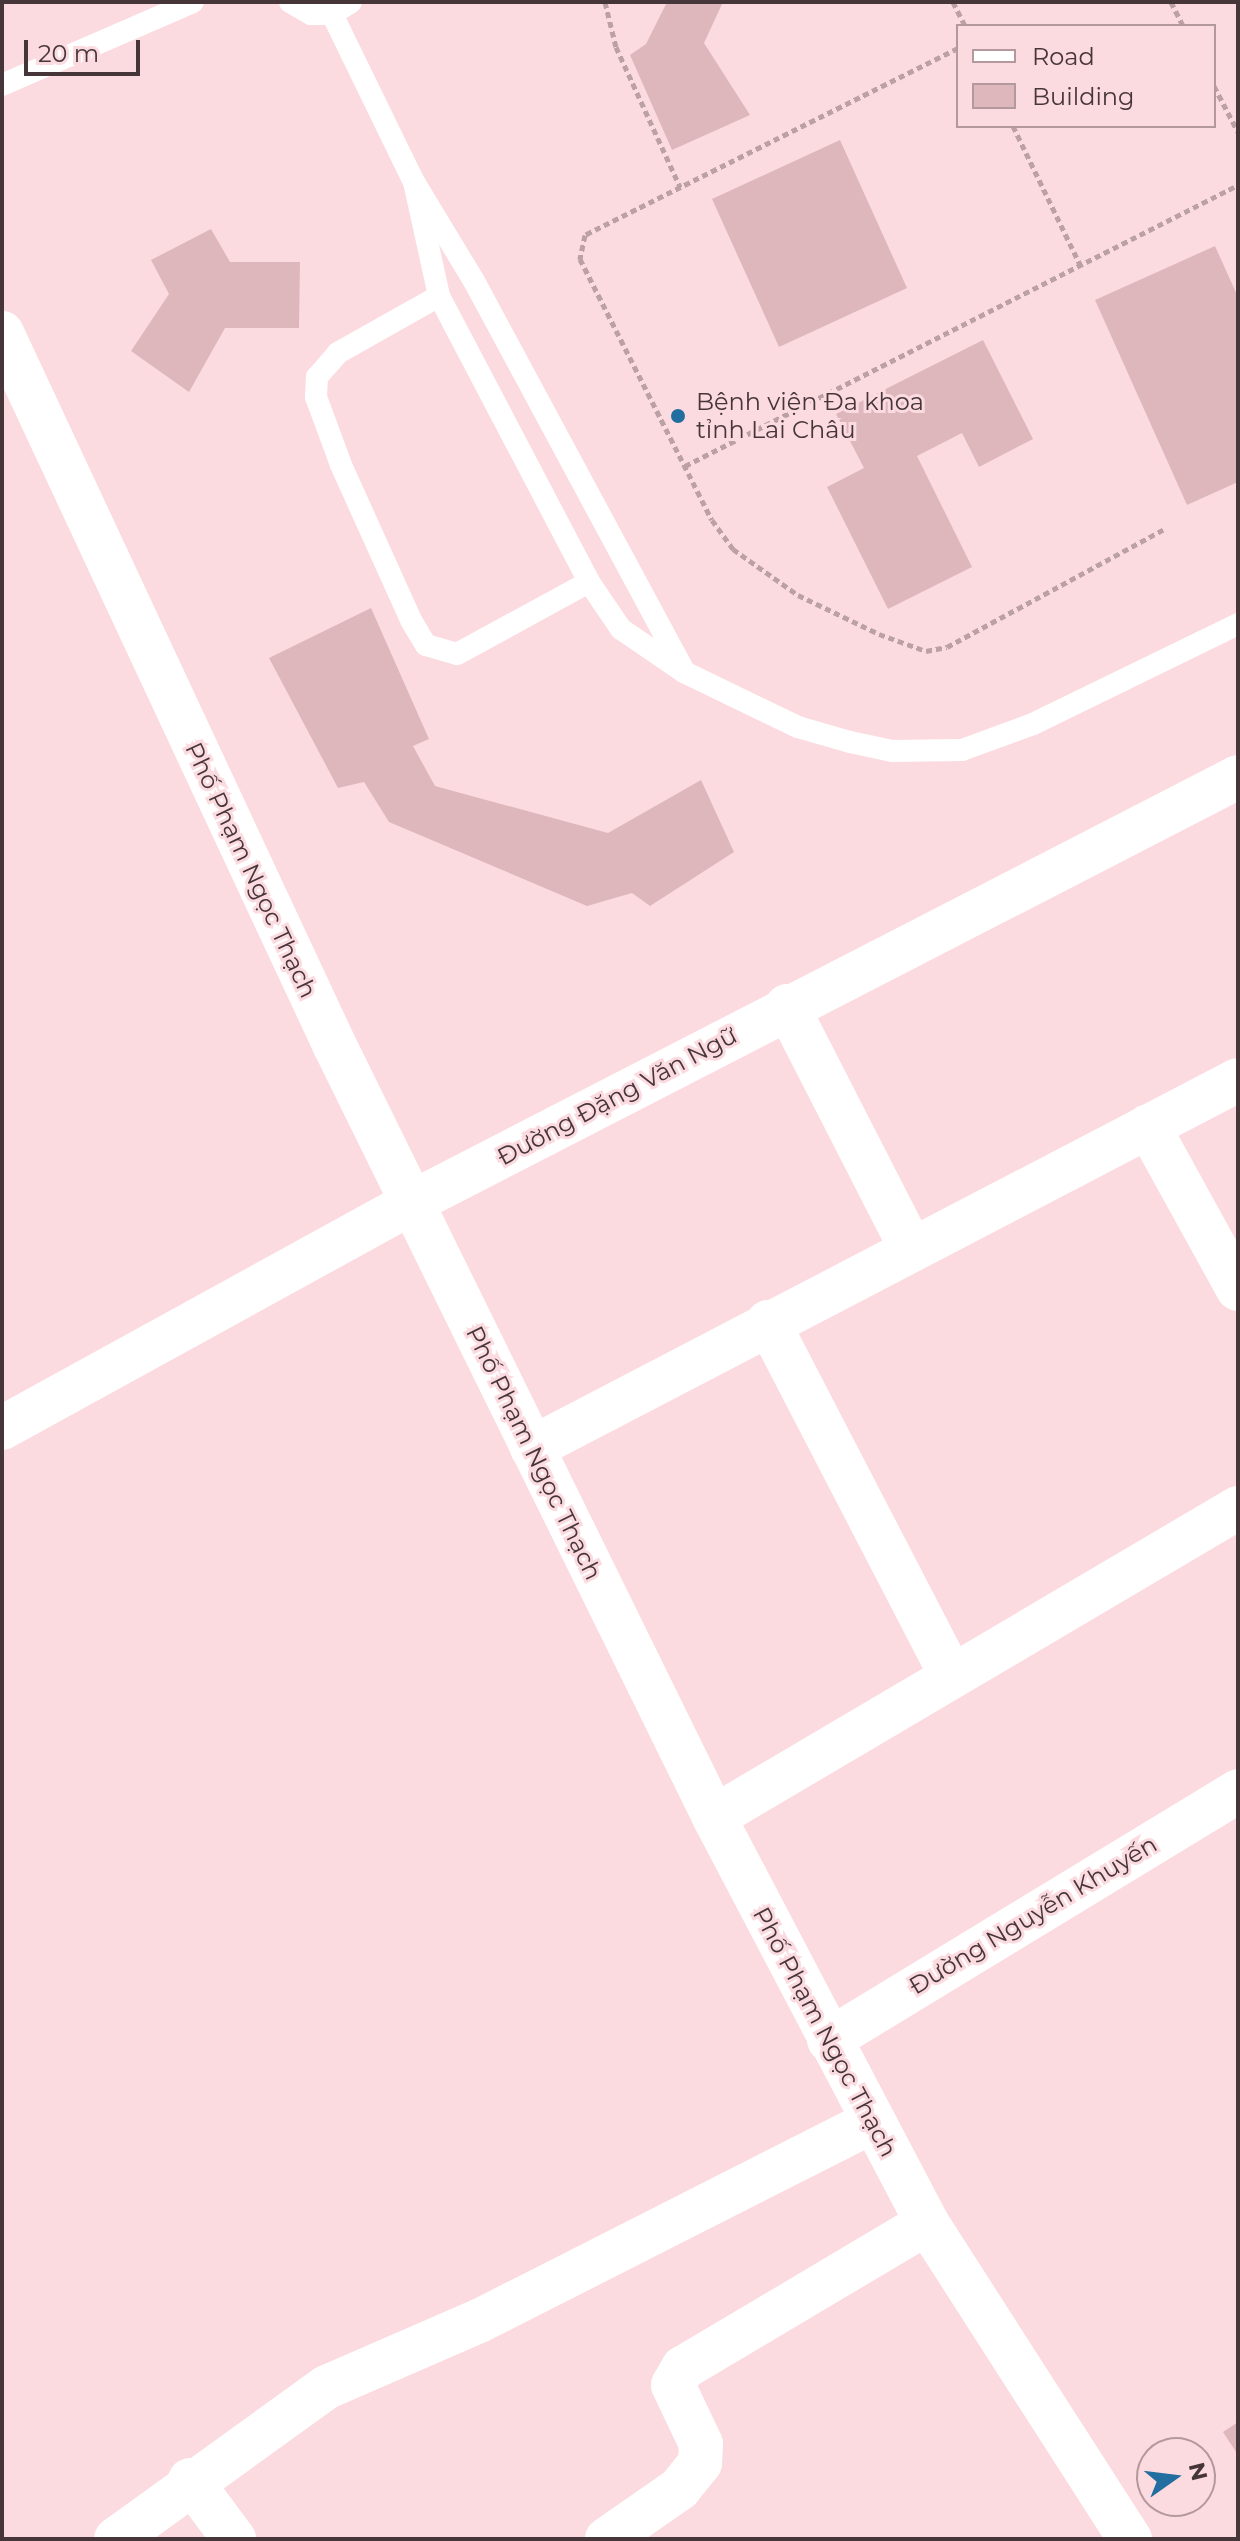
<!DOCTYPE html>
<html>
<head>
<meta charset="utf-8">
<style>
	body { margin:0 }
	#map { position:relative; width:1240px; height:2541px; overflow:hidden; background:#fcdbe0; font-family:Montserrat,sans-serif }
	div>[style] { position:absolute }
	.building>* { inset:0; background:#deb7bd }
	.path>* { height:5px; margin-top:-2.5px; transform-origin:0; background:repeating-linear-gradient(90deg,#bba0a4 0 6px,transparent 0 10px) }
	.service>* { height:22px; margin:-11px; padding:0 11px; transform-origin:11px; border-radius:11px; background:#fff }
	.minor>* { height:44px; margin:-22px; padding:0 22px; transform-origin:22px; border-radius:22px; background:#fff }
	.secondary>* { height:44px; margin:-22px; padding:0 22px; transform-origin:22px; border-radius:22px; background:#fff }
	.dots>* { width:22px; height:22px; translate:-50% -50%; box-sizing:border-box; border:4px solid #fcdbe0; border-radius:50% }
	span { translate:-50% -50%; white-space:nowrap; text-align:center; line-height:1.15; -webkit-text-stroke:6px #fcdbe0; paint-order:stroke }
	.poi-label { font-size:24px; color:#463639 }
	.left { translate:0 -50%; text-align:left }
	.street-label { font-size:24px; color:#463639 }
	.frame { position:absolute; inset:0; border:4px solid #463639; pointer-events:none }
	.legend { position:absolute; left:956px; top:24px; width:260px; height:104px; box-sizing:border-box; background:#fcdbe0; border:2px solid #b3999d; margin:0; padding:10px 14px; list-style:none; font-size:24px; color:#463639 }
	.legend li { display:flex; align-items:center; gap:16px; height:40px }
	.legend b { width:40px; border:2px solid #b3999d }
	.north { position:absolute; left:1136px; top:2437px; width:80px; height:80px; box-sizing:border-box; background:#fcdbe0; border:2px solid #b3999d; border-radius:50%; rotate:76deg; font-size:22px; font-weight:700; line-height:32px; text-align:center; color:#463639 }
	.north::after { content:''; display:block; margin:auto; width:28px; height:36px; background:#226ea1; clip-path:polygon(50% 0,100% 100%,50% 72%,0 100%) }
	.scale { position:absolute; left:24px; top:40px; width:116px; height:36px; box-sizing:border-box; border:4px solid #463639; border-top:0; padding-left:10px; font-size:24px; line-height:28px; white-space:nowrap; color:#463639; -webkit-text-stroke:6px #fcdbe0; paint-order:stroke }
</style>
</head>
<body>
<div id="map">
	<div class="building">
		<i style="clip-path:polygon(667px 2px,723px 2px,704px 43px,750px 115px,672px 150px,630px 55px,646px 44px)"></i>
		<i style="clip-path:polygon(840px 140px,907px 288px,779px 347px,712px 199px)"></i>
		<i style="clip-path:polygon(211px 229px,230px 262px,300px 262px,299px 328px,225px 328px,189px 392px,131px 351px,169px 294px,151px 260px)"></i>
		<i style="clip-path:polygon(1215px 246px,1238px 297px,1238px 482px,1187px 505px,1095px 300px)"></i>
		<i style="clip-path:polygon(983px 340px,1033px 439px,979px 467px,962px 433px,917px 456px,972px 567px,888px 609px,827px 487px,864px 468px,836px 414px)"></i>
		<i style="clip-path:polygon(371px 608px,429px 739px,413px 746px,435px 786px,608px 833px,701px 780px,734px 852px,650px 906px,632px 893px,587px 906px,389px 822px,364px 782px,338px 788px,269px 658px)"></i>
		<i style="clip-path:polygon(1238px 2422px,1238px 2455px,1223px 2432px)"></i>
	</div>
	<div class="path">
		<i style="left:605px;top:2px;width:46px;rotate:76.3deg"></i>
		<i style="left:616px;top:47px;width:154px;rotate:65.4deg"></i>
		<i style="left:953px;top:2px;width:27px;rotate:63deg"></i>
		<i style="left:1171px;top:2px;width:27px;rotate:63deg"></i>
		<i style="left:958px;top:48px;width:417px;rotate:153.4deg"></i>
		<i style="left:585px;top:235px;width:25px;rotate:102deg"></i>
		<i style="left:580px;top:259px;width:292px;rotate:63.2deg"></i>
		<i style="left:712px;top:520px;width:36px;rotate:54deg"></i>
		<i style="left:733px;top:549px;width:80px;rotate:35.3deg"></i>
		<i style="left:798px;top:595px;width:90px;rotate:25.7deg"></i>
		<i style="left:879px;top:634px;width:50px;rotate:19.9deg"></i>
		<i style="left:926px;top:651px;width:21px;rotate:-11deg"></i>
		<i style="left:947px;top:647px;width:247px;rotate:-28.5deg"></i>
		<i style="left:1214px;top:86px;width:52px;rotate:62.4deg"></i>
		<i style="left:1013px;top:126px;width:159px;rotate:64.2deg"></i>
		<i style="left:685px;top:466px;width:620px;rotate:-26.94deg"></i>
	</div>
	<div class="service">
		<i style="left:290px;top:2px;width:24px;rotate:30deg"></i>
		<i style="left:311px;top:14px;width:21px"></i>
		<i style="left:332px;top:14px;width:22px;rotate:-32deg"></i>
		<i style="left:332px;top:14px;width:187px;rotate:64deg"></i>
		<i style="left:414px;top:182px;width:116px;rotate:58.8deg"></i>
		<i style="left:474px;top:281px;width:439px;rotate:61.7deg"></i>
		<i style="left:2px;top:85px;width:208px;rotate:-23.5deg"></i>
		<i style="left:414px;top:182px;width:117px;rotate:77.6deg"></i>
		<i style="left:439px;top:296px;width:323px;rotate:62.3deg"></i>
		<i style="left:589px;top:582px;width:57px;rotate:55.8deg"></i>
		<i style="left:621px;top:629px;width:76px;rotate:34.3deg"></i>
		<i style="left:684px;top:672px;width:127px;rotate:25.8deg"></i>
		<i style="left:798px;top:727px;width:54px;rotate:16.1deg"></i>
		<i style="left:850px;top:742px;width:43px;rotate:12.1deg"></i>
		<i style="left:892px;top:751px;width:70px;rotate:-0.8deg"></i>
		<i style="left:962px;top:750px;width:76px;rotate:-20.1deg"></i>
		<i style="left:1033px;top:724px;width:228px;rotate:-26deg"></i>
		<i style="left:439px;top:296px;width:116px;rotate:150.6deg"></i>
		<i style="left:338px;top:353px;width:32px;rotate:131deg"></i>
		<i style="left:317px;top:377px;width:20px;rotate:93deg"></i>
		<i style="left:316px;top:397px;width:72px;rotate:69.8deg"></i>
		<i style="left:341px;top:465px;width:172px;rotate:65.7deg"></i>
		<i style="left:412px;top:622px;width:27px;rotate:59deg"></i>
		<i style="left:426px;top:645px;width:32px;rotate:16deg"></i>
		<i style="left:457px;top:654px;width:150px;rotate:-28.6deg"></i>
	</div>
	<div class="minor">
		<i style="left:2px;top:333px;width:787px;rotate:64.97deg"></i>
		<i style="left:335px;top:1046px;width:859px;rotate:63.82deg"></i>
		<i style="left:714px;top:1817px;width:458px;rotate:62.3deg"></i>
		<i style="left:927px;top:2223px;width:376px;rotate:57.3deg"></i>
		<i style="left:787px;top:1006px;width:270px;rotate:62.9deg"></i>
		<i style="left:1148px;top:1126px;width:186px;rotate:61.1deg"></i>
		<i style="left:768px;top:1322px;width:398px;rotate:62.6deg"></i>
		<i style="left:532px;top:1448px;width:796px;rotate:-27.53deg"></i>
		<i style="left:714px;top:1817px;width:608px;rotate:-30.53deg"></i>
		<i style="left:829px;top:2040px;width:479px;rotate:-31.3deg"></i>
		<i style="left:190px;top:2480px;width:74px;rotate:53.3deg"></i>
		<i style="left:116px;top:2539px;width:260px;rotate:-35.8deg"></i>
		<i style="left:327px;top:2387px;width:168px;rotate:-23.5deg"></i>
		<i style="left:481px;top:2320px;width:437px;rotate:-26.9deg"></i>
		<i style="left:607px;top:2539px;width:88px;rotate:-34.8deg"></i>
		<i style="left:679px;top:2489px;width:33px;rotate:-51deg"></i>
		<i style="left:700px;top:2463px;width:19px;rotate:-87deg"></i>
		<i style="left:701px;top:2444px;width:65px;rotate:-115.4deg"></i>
		<i style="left:673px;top:2385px;width:20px;rotate:-60deg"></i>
		<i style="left:683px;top:2368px;width:284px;rotate:-30.7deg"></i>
	</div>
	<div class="secondary">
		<i style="left:2px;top:1428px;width:467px;rotate:-28.8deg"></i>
		<i style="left:411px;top:1203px;width:930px;rotate:-27.25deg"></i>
	</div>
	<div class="dots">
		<i style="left:678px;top:416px;background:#226ea1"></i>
	</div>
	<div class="poi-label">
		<span class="left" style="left:696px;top:416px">Bệnh viện Đa khoa<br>tỉnh Lai Châu</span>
	</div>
	<div class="street-label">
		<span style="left:251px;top:870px;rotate:65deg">Phố Phạm Ngọc Thạch</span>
		<span style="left:617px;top:1096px;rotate:-28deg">Đường Đặng Văn Ngữ</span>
		<span style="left:534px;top:1453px;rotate:64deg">Phố Phạm Ngọc Thạch</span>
		<span style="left:1033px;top:1915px;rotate:-31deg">Đường Nguyễn Khuyến</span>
		<span style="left:825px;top:2032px;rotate:62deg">Phố Phạm Ngọc Thạch</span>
	</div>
	<div class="frame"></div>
	<ul class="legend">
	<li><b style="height:10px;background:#fff"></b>Road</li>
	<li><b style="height:22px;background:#deb7bd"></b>Building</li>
	</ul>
	<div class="north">N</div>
	<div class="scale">20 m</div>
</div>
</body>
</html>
